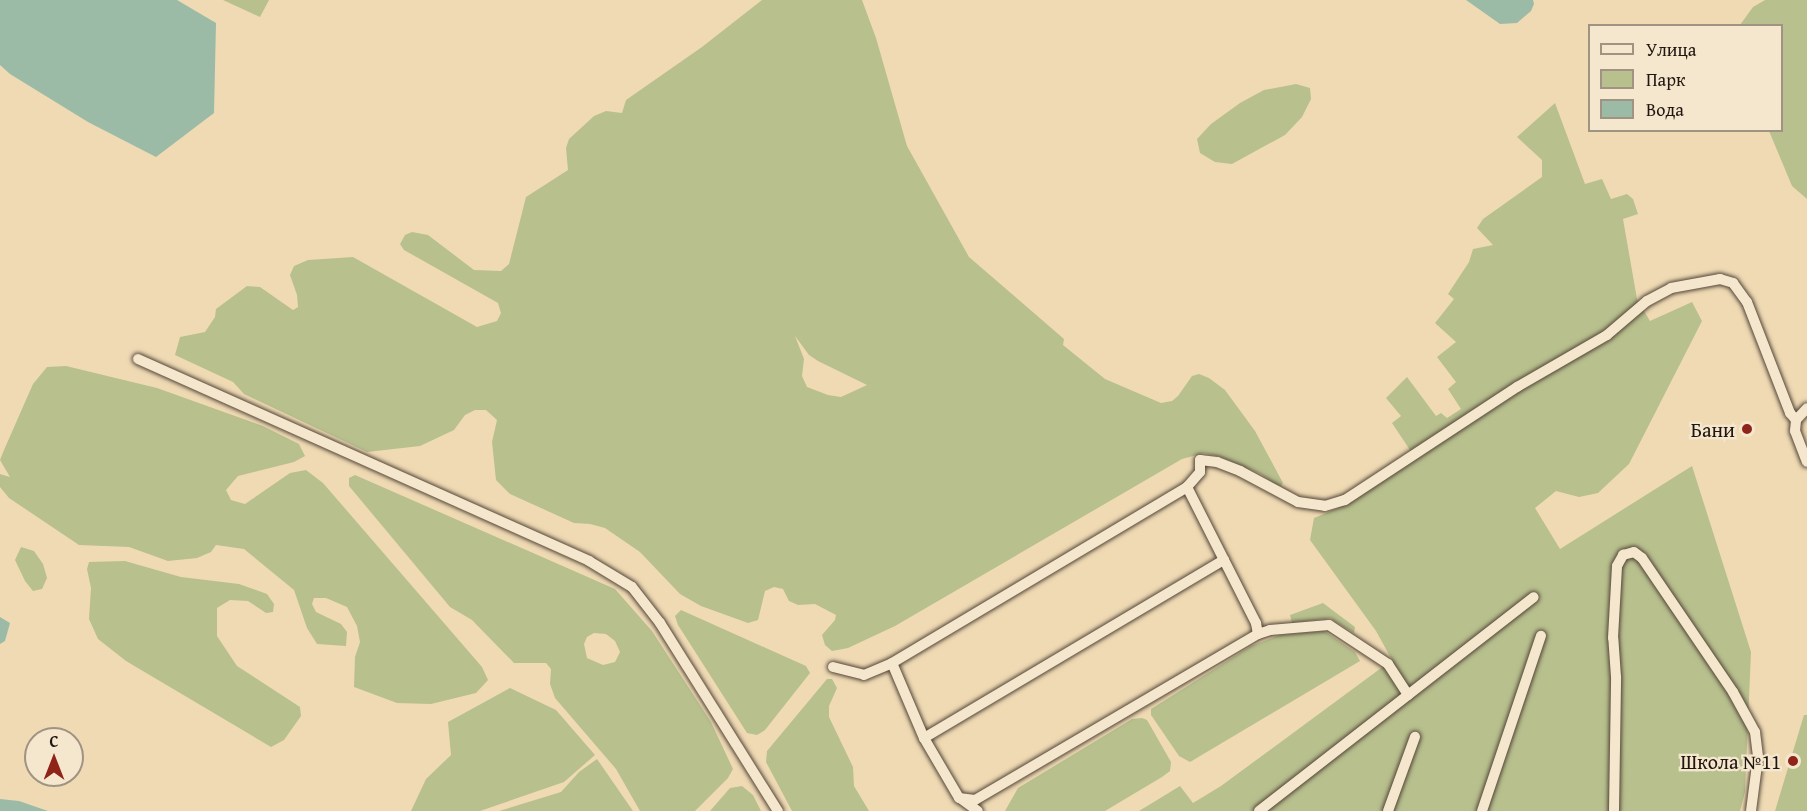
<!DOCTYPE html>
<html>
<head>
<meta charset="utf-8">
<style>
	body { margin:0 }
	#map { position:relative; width:1807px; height:811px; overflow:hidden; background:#efdab4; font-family:"Gentium Book Plus",serif }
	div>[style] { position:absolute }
	.green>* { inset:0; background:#b8c08e }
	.water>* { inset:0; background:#9bbba7 }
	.roads { filter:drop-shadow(0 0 2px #544638) drop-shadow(0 0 2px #544638) }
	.street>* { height:10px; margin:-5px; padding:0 5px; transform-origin:5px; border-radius:5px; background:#f5e7ce }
	.dots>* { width:16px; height:16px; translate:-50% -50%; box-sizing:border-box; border:3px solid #f5e7ce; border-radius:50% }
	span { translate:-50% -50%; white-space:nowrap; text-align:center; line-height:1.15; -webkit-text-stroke:4.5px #f5e7ce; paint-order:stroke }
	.poi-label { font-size:20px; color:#20150f }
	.right { translate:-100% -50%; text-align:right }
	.legend { position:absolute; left:1588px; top:24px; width:195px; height:108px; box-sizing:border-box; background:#f5e7ce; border:2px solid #a09382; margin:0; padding:8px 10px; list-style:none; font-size:18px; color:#20150f }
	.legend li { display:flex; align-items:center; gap:12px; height:30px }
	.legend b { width:30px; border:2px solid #a09382 }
	.north { position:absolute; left:24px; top:727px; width:60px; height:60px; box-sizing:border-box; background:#f5e7ce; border:2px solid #a09382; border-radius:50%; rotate:0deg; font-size:16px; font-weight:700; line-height:24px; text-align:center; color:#20150f }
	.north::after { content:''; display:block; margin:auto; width:21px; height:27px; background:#8f2418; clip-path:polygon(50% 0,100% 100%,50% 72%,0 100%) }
</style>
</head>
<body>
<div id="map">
	<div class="green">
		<i style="clip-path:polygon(223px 0,269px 0,260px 17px)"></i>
		<i style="clip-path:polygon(evenodd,762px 0,862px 0,876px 38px,907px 146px,969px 257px,1064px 339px,1063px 345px,1105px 379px,1161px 403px,1172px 401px,1178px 396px,1192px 376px,1199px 374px,1209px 378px,1225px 390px,1255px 431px,1283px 483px,1281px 486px,1275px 484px,1261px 474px,1221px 457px,1204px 453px,1182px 459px,895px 626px,848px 648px,832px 651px,825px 645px,822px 635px,835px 620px,836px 615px,815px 604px,798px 605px,789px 601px,783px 589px,774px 587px,765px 591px,758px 620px,748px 623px,701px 606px,680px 594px,640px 552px,605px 528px,590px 524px,574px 523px,510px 494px,496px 480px,492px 442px,497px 420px,486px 410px,475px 410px,465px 415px,454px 430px,420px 446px,367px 452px,244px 394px,233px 382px,175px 355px,180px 337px,205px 332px,215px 317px,216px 309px,247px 286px,260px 287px,293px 310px,298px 307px,297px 295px,290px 275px,294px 266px,308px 260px,353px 257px,477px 327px,497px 321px,501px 313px,498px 303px,404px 250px,400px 244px,405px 235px,412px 232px,428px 235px,474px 270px,501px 271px,509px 264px,526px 197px,568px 170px,566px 148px,569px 139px,594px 116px,606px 111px,622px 113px,626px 100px,702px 47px,762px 0,795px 336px,809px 355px,818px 361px,867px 385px,841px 397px,828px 395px,807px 387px,802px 376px,804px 359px,795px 336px)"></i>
		<i style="clip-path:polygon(1765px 0,1807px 0,1807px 199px,1792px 186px,1769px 131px,1782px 130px,1782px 26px,1740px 25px,1753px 7px)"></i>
		<i style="clip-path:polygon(1296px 84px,1310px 88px,1311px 99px,1302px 117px,1285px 135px,1232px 164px,1215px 162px,1200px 153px,1197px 139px,1211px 124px,1240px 103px,1264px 90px)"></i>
		<i style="clip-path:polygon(1555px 103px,1585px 184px,1602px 179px,1611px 199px,1627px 194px,1633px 199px,1638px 214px,1623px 219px,1637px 299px,1650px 321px,1692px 302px,1702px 321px,1629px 464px,1598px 493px,1579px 497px,1556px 491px,1535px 508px,1560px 549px,1692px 466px,1751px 652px,1745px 792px,1740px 811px,1139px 811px,1180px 786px,1193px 803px,1221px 786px,1392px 660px,1376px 631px,1310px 540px,1314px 518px,1336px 509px,1416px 459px,1392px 423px,1401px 416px,1386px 398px,1407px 377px,1436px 416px,1441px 413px,1447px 418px,1461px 409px,1448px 389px,1456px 382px,1437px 357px,1456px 342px,1435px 323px,1454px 299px,1448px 294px,1469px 262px,1473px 249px,1493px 245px,1477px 228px,1483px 219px,1542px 177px,1542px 160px,1517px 137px)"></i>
		<i style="clip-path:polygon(66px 366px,157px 388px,263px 426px,299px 444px,305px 456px,294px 462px,238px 476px,226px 490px,231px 500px,245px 504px,290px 473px,306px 470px,323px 483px,482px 667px,488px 680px,476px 693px,431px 704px,397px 703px,354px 687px,355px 657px,360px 642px,357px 626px,347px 607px,326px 598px,314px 598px,312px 604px,316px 612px,341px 624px,347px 632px,346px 646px,317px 644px,307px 628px,294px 590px,244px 549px,216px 545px,211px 552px,197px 558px,168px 561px,129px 547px,79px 545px,9px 498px,0 487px,0 474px,10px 477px,0 460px,4px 450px,33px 384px,47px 367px)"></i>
		<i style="clip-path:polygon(evenodd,355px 475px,615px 589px,652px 631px,711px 722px,733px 769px,728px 778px,695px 811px,640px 811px,616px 769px,555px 698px,550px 684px,551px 669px,546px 663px,514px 663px,472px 620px,450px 607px,349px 486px,349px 478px,355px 475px,594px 633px,606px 634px,615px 641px,620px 652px,615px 662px,603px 665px,587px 658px,584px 644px,587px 637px,594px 633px)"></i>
		<i style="clip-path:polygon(21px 547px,34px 551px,43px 564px,47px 578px,42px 589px,33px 591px,25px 581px,15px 560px)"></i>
		<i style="clip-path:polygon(125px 561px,181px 577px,239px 584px,267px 594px,274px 604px,273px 612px,266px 613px,248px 601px,230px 600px,217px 608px,217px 636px,237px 666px,300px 707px,301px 716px,284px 740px,271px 747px,126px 661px,98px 639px,89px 619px,91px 588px,87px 569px,89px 562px)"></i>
		<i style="clip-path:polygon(1323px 603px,1355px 627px,1354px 633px,1330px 618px,1292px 623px,1290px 615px)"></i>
		<i style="clip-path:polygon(681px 610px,806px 666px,810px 673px,765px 730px,757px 735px,747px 733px,678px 625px,675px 616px)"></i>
		<i style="clip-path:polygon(1324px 631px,1355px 652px,1360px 661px,1190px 762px,1179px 756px,1151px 715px,1151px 709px,1251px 646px,1280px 635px)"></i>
		<i style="clip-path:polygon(827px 679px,832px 679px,837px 688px,829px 706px,829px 717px,853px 767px,854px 786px,869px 811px,792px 811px,766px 762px,767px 751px)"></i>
		<i style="clip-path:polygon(510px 688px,556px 710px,595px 755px,564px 782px,480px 811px,411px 811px,426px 779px,451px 755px,448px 722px)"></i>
		<i style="clip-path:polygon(1804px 715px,1807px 715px,1807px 811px,1775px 811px)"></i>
		<i style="clip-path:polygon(1142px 718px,1147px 720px,1171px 762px,1170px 771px,1162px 777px,1105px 811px,1005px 811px,1018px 788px,1132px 719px)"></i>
		<i style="clip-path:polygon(597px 759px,633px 811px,499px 811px,561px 792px,579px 772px)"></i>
		<i style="clip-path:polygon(742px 786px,753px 795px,761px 811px,710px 811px,730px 788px)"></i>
	</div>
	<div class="water">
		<i style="clip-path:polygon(0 0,177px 0,216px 23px,214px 113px,156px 157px,88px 122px,10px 74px,0 65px)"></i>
		<i style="clip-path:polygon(1466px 0,1533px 0,1534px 4px,1531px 11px,1517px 23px,1500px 24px)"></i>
		<i style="clip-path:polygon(0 617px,10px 623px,5px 641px,0 644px)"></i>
		<i style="clip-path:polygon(0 799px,19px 801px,48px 811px,0 811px)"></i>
	</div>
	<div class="roads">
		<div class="street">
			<i style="left:138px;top:359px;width:494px;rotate:24.1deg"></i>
			<i style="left:589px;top:561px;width:50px;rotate:31.2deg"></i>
			<i style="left:632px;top:587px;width:46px;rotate:52.1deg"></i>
			<i style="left:660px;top:623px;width:222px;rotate:57.9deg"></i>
			<i style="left:1796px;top:420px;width:16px;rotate:-47deg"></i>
			<i style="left:1187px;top:487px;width:20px;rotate:-49deg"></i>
			<i style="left:1200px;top:472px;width:12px;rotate:-90deg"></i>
			<i style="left:1200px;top:460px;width:17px;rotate:7deg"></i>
			<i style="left:1217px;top:462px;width:25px;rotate:21deg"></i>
			<i style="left:1240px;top:471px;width:66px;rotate:28.1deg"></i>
			<i style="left:1298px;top:502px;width:27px;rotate:8deg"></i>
			<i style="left:1325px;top:506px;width:21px;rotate:-17deg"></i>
			<i style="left:1345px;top:500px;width:206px;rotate:-33.3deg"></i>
			<i style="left:1517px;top:387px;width:104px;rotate:-30deg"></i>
			<i style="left:1607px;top:335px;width:52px;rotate:-40.4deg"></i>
			<i style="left:1647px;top:301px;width:27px;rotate:-28deg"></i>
			<i style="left:1671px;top:288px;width:50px;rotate:-10.4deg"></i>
			<i style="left:1720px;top:279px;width:14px;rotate:17deg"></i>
			<i style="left:1733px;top:283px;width:24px;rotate:54deg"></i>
			<i style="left:1747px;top:302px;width:119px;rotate:68.8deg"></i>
			<i style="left:1790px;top:413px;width:9px;rotate:49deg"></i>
			<i style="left:1796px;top:420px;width:11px;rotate:95deg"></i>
			<i style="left:1795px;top:431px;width:33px;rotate:69deg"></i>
			<i style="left:892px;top:663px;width:344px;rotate:-30.8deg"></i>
			<i style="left:1187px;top:487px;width:153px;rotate:63.1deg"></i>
			<i style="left:1256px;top:623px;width:11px;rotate:80deg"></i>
			<i style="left:833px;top:667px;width:32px;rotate:14deg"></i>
			<i style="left:864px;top:675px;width:30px;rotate:-23deg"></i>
			<i style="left:892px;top:663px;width:82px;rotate:66.9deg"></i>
			<i style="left:924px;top:738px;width:69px;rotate:59.7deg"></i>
			<i style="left:959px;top:798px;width:16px;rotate:7deg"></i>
			<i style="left:975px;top:800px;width:328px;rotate:-30.4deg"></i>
			<i style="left:1258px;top:634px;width:13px;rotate:-18deg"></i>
			<i style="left:1270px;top:630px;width:59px;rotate:-4.8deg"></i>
			<i style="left:1329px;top:625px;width:71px;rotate:33.5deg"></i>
			<i style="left:1388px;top:664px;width:37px;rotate:57deg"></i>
			<i style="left:924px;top:738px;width:349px;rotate:-30.7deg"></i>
			<i style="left:960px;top:798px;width:22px;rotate:36deg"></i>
			<i style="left:1259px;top:811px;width:348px;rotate:-37.9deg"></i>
			<i style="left:1388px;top:811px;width:79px;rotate:-70deg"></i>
			<i style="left:1482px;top:811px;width:185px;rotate:-71.4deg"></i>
			<i style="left:1614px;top:811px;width:134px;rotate:-89.1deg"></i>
			<i style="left:1616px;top:677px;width:39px;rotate:-94deg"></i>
			<i style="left:1613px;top:638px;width:72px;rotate:-86.8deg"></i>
			<i style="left:1617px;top:566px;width:13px;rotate:-61deg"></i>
			<i style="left:1623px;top:555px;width:11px;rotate:-15deg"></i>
			<i style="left:1634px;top:552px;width:10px;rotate:37deg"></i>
			<i style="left:1642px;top:558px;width:162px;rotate:55.8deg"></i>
			<i style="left:1733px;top:692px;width:46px;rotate:61.2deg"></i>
			<i style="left:1755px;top:732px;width:25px;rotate:83deg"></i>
			<i style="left:1758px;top:757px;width:54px;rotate:97.4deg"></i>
		</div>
	</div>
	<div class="dots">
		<i style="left:1747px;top:429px;background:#8f2418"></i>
		<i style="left:1793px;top:761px;background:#8f2418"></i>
	</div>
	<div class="poi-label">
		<span class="right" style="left:1735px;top:429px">Бани</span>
		<span class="right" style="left:1781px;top:761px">Школа №11</span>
	</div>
	<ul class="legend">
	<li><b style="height:8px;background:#f5e7ce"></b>Улица</li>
	<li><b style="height:16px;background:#b8c08e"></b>Парк</li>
	<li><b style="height:16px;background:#9bbba7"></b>Вода</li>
	</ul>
	<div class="north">С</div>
</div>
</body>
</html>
